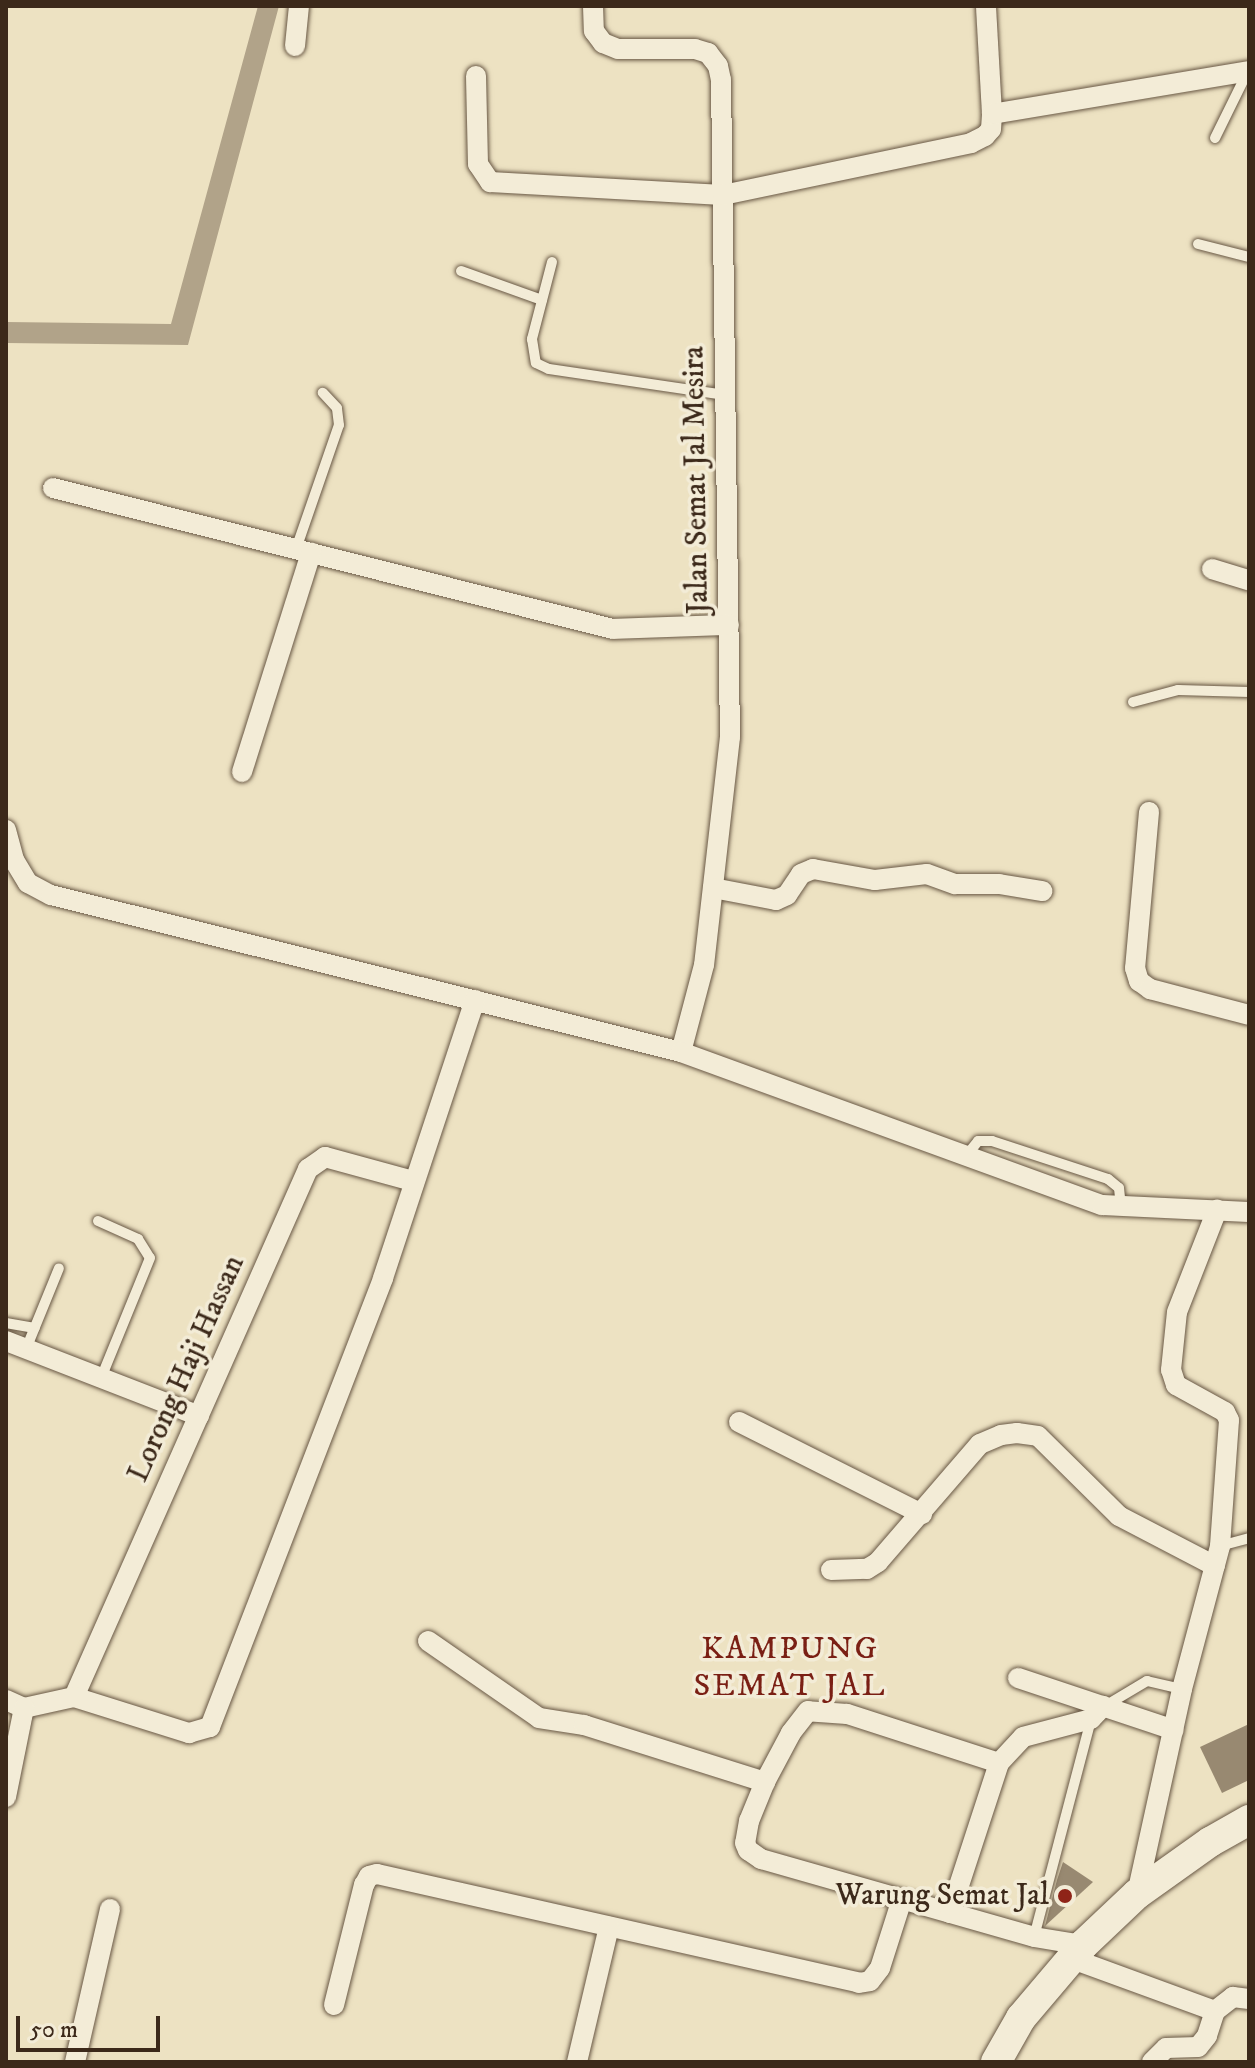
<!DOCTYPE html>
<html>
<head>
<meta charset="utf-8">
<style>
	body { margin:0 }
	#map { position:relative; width:1255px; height:2068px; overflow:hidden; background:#ede2c2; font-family:"IM FELL DW Pica",serif }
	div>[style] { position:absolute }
	.water>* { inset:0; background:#b1a389 }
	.building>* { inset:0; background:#988971 }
	.roads { filter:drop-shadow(0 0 2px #685744) drop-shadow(0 0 2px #685744) }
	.service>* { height:10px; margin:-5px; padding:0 5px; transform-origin:5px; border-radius:5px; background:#f3ecd7 }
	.minor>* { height:20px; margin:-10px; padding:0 10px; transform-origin:10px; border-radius:10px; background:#f3ecd7 }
	.secondary>* { height:30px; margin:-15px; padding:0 15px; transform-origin:15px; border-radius:15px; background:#f3ecd7 }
	.dots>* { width:22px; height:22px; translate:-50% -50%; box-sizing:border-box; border:4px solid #f3ecd7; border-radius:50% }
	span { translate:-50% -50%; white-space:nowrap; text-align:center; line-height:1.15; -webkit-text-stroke:7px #f3ecd7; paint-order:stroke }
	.street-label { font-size:30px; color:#3c291a }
	.poi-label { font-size:30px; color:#3c291a }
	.right { translate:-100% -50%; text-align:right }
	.neighbourhood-label { font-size:32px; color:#7a1f14; letter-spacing:2px }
	.frame { position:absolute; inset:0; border:8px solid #3c291a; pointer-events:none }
	.scale { position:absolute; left:16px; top:2016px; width:144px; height:36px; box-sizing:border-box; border:4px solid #3c291a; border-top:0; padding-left:10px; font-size:24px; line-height:28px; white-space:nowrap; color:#3c291a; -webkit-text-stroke:6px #f3ecd7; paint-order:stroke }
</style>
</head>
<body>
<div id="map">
	<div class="water">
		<i style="clip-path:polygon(258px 6px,279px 6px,188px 345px,6px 343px,6px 322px,171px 324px)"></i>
	</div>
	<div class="building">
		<i style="clip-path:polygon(1249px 1724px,1249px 1780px,1222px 1793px,1200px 1747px)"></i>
		<i style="clip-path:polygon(1063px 1862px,1093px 1882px,1045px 1926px,1057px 1880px)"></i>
	</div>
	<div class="roads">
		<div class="service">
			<i style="left:1215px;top:138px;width:72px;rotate:-63.8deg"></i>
			<i style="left:1198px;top:244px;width:53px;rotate:14.3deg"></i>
			<i style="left:552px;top:262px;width:80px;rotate:104.6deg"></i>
			<i style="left:532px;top:339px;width:24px;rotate:81deg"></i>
			<i style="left:536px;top:363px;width:14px;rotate:25deg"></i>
			<i style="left:549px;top:369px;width:178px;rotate:8.4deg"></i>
			<i style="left:461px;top:271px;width:86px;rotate:19.7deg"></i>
			<i style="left:296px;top:549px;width:131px;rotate:-70.9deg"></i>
			<i style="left:339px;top:425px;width:17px;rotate:-97deg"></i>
			<i style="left:337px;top:408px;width:21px;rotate:-133deg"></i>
			<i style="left:1133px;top:702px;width:47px;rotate:-14.9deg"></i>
			<i style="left:1178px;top:690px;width:71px;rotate:1.6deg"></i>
			<i style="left:966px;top:1156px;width:19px;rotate:-51deg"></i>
			<i style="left:978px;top:1141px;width:14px"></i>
			<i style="left:992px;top:1141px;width:122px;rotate:18.1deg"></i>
			<i style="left:1108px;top:1179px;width:14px;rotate:39deg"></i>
			<i style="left:1119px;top:1188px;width:18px;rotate:84deg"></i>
			<i style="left:98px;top:1221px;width:44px;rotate:24.2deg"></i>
			<i style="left:138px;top:1239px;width:22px;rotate:58deg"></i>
			<i style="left:150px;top:1258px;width:130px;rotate:112.2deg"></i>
			<i style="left:6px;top:1323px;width:29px;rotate:10deg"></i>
			<i style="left:26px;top:1349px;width:87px;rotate:-67.8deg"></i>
			<i style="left:1220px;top:1546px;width:30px;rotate:-15deg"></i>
			<i style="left:1105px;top:1706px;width:49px;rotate:-30.8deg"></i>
			<i style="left:1147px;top:1681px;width:36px;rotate:13deg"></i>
			<i style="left:1034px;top:1937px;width:225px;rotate:-75.3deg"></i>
		</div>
		<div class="minor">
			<i style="left:593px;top:6px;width:25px;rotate:88deg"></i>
			<i style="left:594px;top:31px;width:15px;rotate:53deg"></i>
			<i style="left:603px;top:43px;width:16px;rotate:22deg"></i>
			<i style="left:618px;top:49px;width:77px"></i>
			<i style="left:695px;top:49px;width:14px;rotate:17deg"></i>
			<i style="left:708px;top:53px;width:16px;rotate:52deg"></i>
			<i style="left:718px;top:66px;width:14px;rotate:78deg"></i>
			<i style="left:721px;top:80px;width:657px;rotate:89.22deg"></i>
			<i style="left:730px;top:737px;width:229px;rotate:96.5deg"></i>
			<i style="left:704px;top:965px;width:90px;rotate:104.8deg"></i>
			<i style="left:295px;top:46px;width:40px;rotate:-84.3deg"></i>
			<i style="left:476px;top:76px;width:88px;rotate:88.7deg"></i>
			<i style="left:478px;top:164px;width:22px;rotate:56deg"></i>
			<i style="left:490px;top:182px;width:233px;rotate:3.2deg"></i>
			<i style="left:723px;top:195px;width:253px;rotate:-11.8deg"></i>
			<i style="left:971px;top:143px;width:16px;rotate:-27deg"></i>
			<i style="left:985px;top:136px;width:9px;rotate:-49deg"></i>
			<i style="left:991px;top:129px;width:15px;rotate:-86deg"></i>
			<i style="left:992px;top:114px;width:108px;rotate:-93.2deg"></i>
			<i style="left:992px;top:114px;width:261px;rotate:-9.5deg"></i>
			<i style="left:53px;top:488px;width:577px;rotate:14.13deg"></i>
			<i style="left:613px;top:629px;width:116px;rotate:-2deg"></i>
			<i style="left:1212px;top:569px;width:39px;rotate:17deg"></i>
			<i style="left:242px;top:772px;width:230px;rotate:-72.5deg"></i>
			<i style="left:1149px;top:812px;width:157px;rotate:95.1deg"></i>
			<i style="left:1135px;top:968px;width:14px;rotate:73deg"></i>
			<i style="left:1139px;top:981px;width:14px;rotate:36deg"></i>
			<i style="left:1150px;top:989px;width:102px;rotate:14.7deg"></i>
			<i style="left:6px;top:830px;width:31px;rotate:75deg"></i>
			<i style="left:14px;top:860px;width:27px;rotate:59deg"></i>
			<i style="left:28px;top:883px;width:26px;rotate:28deg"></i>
			<i style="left:51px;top:895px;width:649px;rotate:13.99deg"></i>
			<i style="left:681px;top:1052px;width:448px;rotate:20deg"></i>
			<i style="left:1102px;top:1205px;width:147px;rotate:2.7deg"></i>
			<i style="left:713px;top:888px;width:64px;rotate:10.8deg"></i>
			<i style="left:776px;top:900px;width:12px;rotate:-24deg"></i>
			<i style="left:787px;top:895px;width:25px;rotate:-56deg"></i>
			<i style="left:801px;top:874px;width:13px;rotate:-23deg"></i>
			<i style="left:813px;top:869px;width:63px;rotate:10.1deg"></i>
			<i style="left:875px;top:880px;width:52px;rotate:-6.6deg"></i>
			<i style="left:927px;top:874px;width:30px;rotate:20deg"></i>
			<i style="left:955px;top:884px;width:44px"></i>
			<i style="left:999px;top:884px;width:44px;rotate:9.2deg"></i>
			<i style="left:6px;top:1341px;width:207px;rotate:21.2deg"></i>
			<i style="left:739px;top:1422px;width:205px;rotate:26.7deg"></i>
			<i style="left:831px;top:1570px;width:36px;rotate:-2deg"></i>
			<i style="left:867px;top:1569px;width:13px;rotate:-32deg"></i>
			<i style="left:878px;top:1562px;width:156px;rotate:-49.2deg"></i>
			<i style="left:980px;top:1444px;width:23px;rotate:-23deg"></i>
			<i style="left:1001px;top:1435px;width:16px;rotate:-7deg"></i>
			<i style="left:1017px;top:1433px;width:21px;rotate:8deg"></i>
			<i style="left:1038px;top:1436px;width:114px;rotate:44.6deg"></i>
			<i style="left:1119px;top:1516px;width:108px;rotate:27.5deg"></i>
			<i style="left:428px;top:1641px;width:135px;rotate:34.7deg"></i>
			<i style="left:539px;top:1718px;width:46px;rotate:8.8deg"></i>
			<i style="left:584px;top:1725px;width:190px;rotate:17.5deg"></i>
			<i style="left:1018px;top:1678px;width:164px;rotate:18.4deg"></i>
			<i style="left:74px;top:1697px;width:578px;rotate:-66.1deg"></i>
			<i style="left:308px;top:1169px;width:21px;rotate:-35deg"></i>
			<i style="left:325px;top:1157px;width:91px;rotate:15.3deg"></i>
			<i style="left:6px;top:1700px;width:20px;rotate:24deg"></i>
			<i style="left:24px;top:1708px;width:51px;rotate:-12.4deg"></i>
			<i style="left:74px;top:1697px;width:121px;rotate:17.4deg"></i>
			<i style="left:189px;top:1733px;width:22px;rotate:-16deg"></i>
			<i style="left:210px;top:1727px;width:481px;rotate:-68.9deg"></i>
			<i style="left:383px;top:1278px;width:293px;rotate:-71.7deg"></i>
			<i style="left:999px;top:1763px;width:160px;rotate:-162.1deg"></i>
			<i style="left:847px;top:1714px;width:39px;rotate:-176deg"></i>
			<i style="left:808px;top:1711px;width:28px;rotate:128deg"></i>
			<i style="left:791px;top:1733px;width:55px;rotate:118deg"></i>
			<i style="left:765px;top:1782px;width:42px;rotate:112.3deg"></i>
			<i style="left:749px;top:1821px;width:22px;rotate:100deg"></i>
			<i style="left:745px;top:1843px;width:8px;rotate:67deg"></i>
			<i style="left:748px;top:1850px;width:16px;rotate:35deg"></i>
			<i style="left:761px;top:1859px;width:284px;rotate:15.9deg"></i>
			<i style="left:1034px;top:1937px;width:50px;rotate:9.3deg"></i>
			<i style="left:6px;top:1797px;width:91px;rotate:-78.6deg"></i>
			<i style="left:1137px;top:1894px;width:210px;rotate:-77.6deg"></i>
			<i style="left:1182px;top:1689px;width:148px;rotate:-75.1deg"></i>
			<i style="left:1220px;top:1546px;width:126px;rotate:-85.9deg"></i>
			<i style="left:1229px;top:1420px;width:9px;rotate:-117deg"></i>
			<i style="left:1225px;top:1412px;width:56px;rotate:-151.1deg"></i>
			<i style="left:1176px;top:1385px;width:16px;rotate:-108deg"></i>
			<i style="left:1171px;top:1370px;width:58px;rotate:-84.1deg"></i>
			<i style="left:1177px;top:1312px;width:110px;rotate:-68.6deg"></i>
			<i style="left:950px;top:1913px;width:158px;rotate:-71.9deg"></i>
			<i style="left:999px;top:1763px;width:35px;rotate:-47deg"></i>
			<i style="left:1023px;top:1737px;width:70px;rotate:-14.8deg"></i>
			<i style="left:1091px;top:1719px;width:18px;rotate:-47deg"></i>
			<i style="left:1070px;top:1958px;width:154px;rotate:20.1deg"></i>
			<i style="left:1215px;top:2011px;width:26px;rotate:108deg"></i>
			<i style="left:1207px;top:2036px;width:14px;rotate:129deg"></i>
			<i style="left:1198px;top:2047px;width:32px;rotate:178deg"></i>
			<i style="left:1166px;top:2048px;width:20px;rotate:135deg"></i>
			<i style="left:334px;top:2005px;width:124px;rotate:-76deg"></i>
			<i style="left:364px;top:1885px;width:10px;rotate:-61deg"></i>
			<i style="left:369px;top:1876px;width:8px;rotate:-14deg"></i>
			<i style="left:377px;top:1874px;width:494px;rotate:12.7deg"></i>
			<i style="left:859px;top:1983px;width:11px;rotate:-10deg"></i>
			<i style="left:870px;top:1981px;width:16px;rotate:-52deg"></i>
			<i style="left:880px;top:1968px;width:72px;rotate:-72.3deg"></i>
			<i style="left:1215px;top:2011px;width:23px;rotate:-38deg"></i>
			<i style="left:1233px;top:1997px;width:16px;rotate:7deg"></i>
			<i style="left:75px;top:2062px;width:157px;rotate:-77.1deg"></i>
			<i style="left:577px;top:2062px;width:139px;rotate:-76.7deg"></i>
		</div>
		<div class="secondary">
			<i style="left:996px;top:2062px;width:51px;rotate:-60.4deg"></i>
			<i style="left:1021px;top:2018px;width:96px;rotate:-49.7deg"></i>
			<i style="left:1083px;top:1945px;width:74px;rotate:-43.4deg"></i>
			<i style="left:1137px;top:1894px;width:90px;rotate:-35.5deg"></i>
			<i style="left:1210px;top:1842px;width:45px;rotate:-29.4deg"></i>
		</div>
	</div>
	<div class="dots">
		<i style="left:1065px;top:1896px;background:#8f2418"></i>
	</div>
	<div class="street-label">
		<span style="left:697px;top:480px;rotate:-91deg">Jalan Semat Jal Mesira</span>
		<span style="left:187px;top:1369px;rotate:-66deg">Lorong Haji Hassan</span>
	</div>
	<div class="poi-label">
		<span class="right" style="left:1049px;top:1896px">Warung Semat Jal</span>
	</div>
	<div class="neighbourhood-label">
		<span style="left:790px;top:1668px">KAMPUNG<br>SEMAT JAL</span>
	</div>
	<div class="frame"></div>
	<div class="scale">50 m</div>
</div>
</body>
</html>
